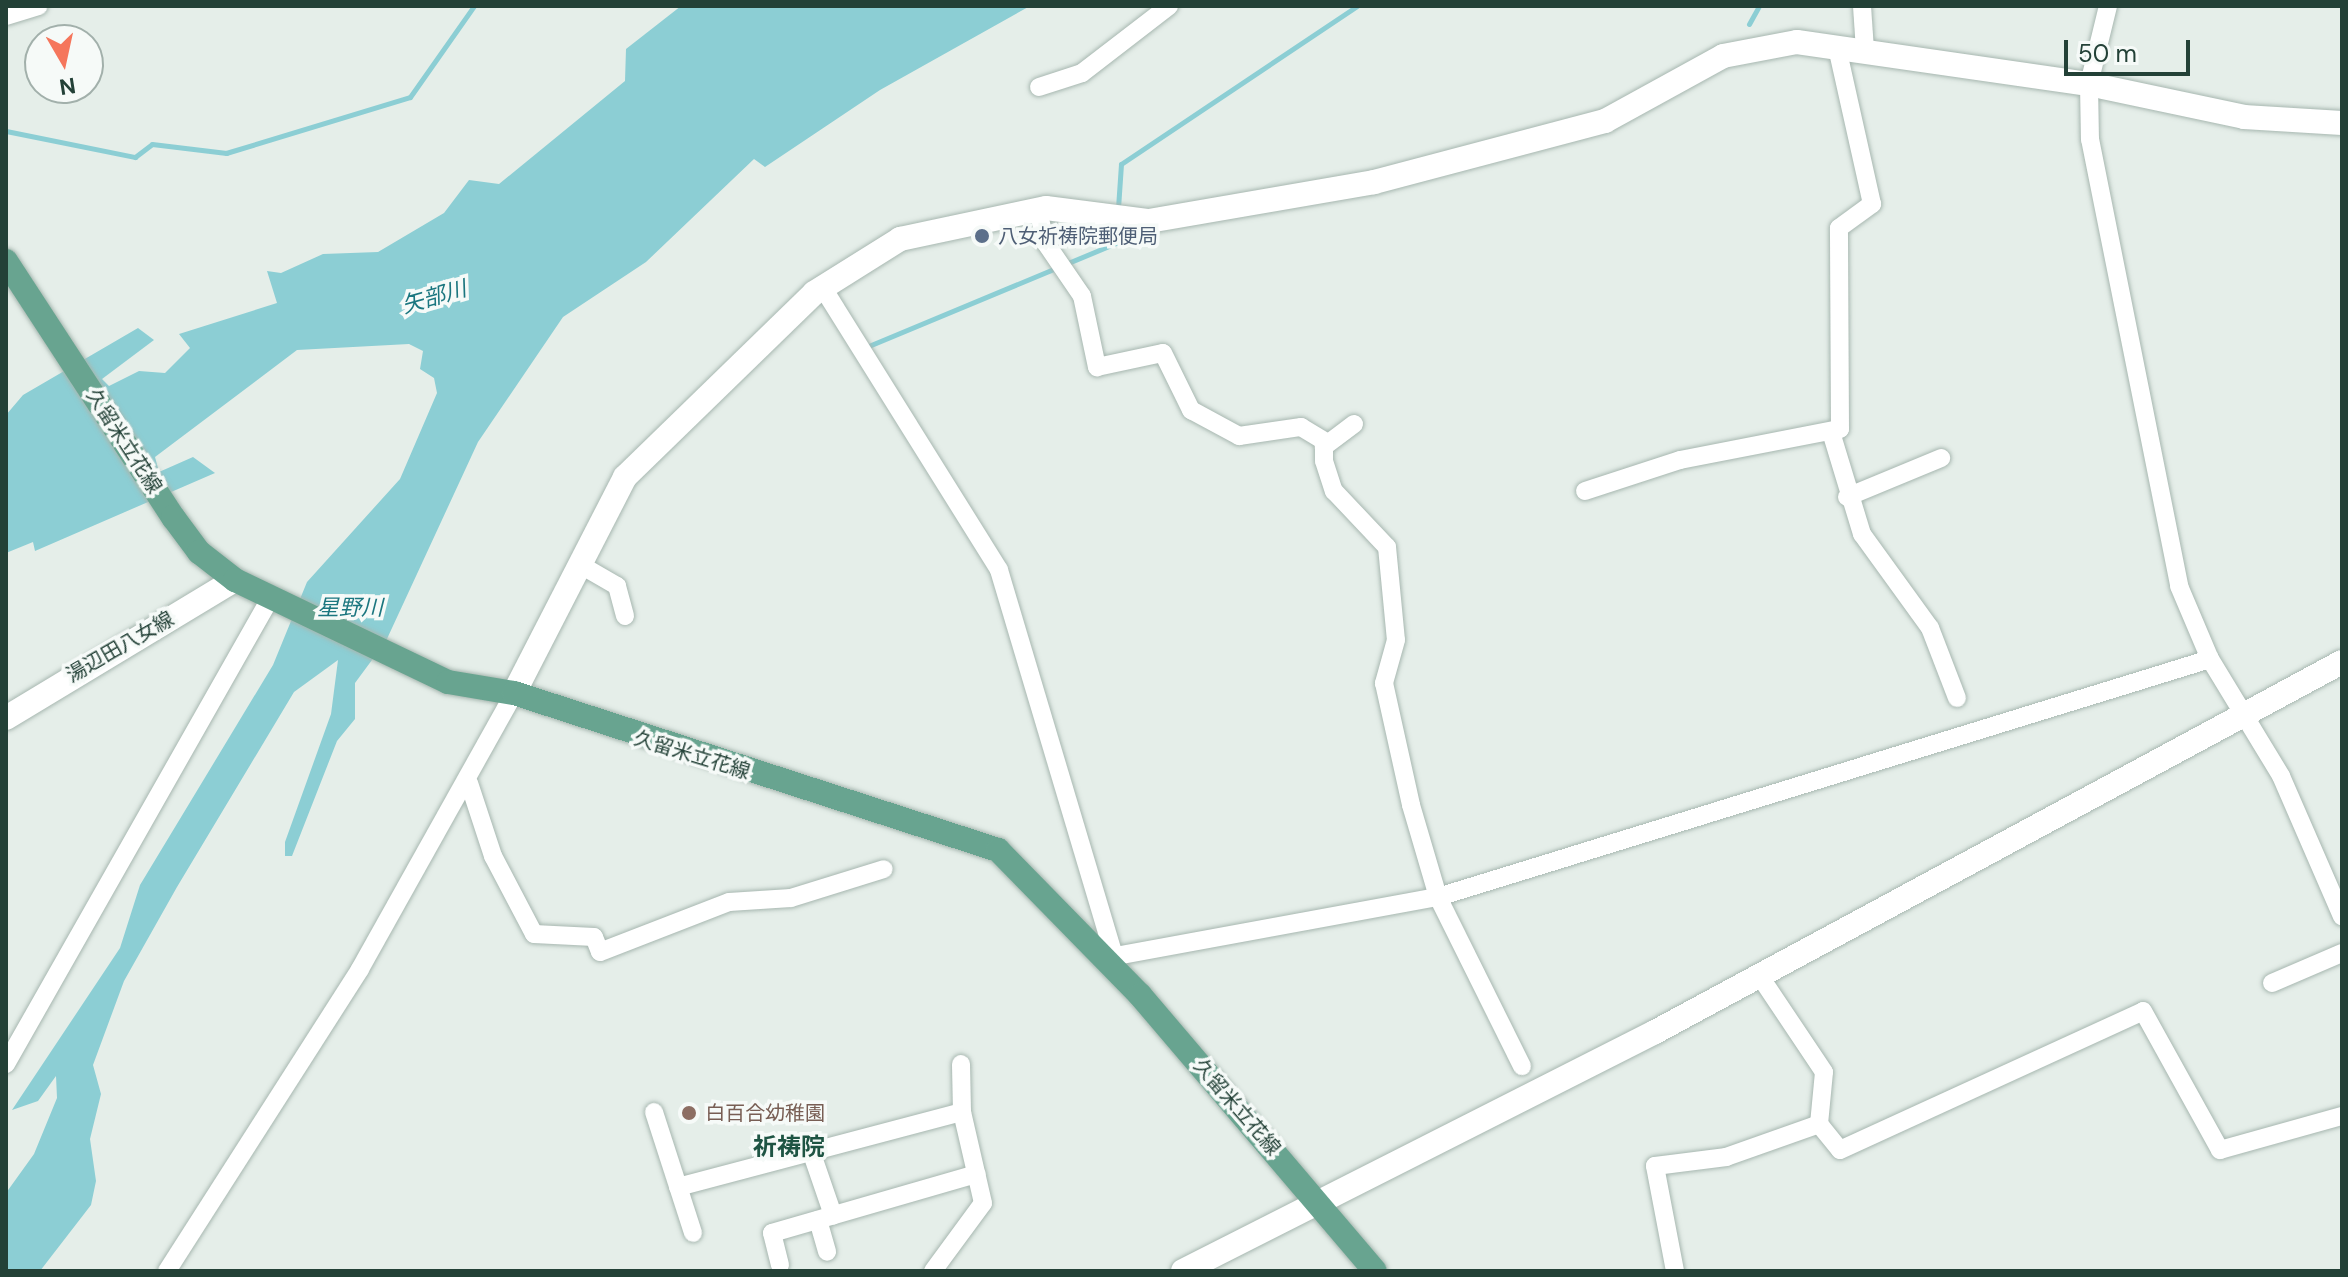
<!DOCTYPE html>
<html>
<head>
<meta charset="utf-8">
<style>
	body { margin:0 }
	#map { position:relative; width:2348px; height:1277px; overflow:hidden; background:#e5eee9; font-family:"DM Sans","Noto Sans JP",sans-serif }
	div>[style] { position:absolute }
	.water>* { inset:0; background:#8cced4 }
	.stream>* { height:5px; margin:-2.5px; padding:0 2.5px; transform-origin:2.5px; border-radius:2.5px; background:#8cced4 }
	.roads { filter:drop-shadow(0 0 2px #a7b7b0) drop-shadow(0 0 2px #a7b7b0) }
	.minor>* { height:18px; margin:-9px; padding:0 9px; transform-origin:9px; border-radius:9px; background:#fff }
	.tertiary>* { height:24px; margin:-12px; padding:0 12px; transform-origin:12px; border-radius:12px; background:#fff }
	.secondary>* { height:24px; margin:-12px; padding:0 12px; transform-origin:12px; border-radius:12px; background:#fff }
	.primary>* { height:24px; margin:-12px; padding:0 12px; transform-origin:12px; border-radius:12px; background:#68a490 }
	.dots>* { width:22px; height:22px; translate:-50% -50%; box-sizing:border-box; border:4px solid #f6faf8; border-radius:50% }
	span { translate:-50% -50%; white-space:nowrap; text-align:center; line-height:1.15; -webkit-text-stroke:7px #f6faf8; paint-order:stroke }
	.service-label { font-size:20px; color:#4e5e75 }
	.left { translate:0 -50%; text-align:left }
	.street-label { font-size:20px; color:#234137 }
	.education-label { font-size:20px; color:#785e54 }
	.water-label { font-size:22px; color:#1b767f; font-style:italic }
	.quarter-label { font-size:24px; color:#1e5443; font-weight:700 }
	.frame { position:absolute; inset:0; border:8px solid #234137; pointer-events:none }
	.north { position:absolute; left:24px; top:24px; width:80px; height:80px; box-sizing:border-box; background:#f6faf8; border:2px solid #a2b0ab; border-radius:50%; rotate:171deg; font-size:22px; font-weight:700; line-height:32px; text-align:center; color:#234137 }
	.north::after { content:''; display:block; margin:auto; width:28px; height:36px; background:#f5765c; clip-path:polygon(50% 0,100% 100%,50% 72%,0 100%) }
	.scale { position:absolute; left:2064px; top:40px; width:126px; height:36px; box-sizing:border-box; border:4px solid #234137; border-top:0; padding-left:10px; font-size:24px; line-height:28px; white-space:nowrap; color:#234137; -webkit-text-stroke:6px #f6faf8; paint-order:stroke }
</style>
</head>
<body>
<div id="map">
	<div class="water">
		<i style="clip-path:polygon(681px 6px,1030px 6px,880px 90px,765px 167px,754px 159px,646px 262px,563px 317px,478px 442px,386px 641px,355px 683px,355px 719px,337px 741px,292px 856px,285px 856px,285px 842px,331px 714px,338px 660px,294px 692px,177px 887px,124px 981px,93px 1065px,101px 1094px,90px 1139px,96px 1181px,91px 1205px,40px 1271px,6px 1271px,6px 1193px,34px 1154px,57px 1098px,56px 1076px,38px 1101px,12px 1110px,120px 948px,140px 885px,273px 665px,307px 582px,400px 479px,437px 393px,434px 378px,420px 369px,423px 351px,409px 344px,297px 350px,155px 457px,159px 472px,193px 457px,215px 473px,35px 551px,33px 542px,6px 553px,6px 415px,23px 395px,138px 328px,154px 340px,102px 379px,109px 386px,139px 371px,165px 373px,190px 348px,179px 334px,277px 303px,267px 271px,281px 273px,323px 254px,378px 252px,444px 213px,469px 180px,499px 184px,625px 81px,626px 49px)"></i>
	</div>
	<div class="stream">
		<i style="left:1749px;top:24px;width:21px;rotate:-61deg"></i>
		<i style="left:6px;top:131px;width:132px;rotate:11.4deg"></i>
		<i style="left:135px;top:157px;width:21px;rotate:-37deg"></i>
		<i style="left:152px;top:144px;width:75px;rotate:6.9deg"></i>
		<i style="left:226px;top:153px;width:192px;rotate:-16.9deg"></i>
		<i style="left:410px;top:97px;width:111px;rotate:-54.9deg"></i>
		<i style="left:1118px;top:208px;width:44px;rotate:-86.1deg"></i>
		<i style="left:1121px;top:164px;width:284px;rotate:-33.8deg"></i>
		<i style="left:871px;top:345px;width:268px;rotate:-22.6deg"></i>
		<i style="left:1118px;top:242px;width:20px;rotate:-90deg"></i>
	</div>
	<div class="roads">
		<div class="minor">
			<i style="left:1862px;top:6px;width:44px;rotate:86.1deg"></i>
			<i style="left:2108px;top:6px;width:80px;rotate:103.7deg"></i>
			<i style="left:2089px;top:84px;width:55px;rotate:89deg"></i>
			<i style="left:2090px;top:139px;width:456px;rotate:78.7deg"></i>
			<i style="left:2179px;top:586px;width:79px;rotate:67deg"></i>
			<i style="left:2210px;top:659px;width:137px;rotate:58.7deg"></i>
			<i style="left:2281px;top:776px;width:153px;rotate:66.5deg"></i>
			<i style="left:6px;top:16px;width:34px;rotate:-17deg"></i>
			<i style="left:1039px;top:87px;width:45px;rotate:-18deg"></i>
			<i style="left:1082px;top:73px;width:110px;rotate:-37.6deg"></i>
			<i style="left:1038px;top:209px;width:34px;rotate:78deg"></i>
			<i style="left:1045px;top:242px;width:65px;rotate:55.6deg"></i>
			<i style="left:1082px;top:296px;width:73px;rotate:78.1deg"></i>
			<i style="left:1097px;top:367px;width:67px;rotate:-12deg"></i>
			<i style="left:1163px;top:353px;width:64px;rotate:63.8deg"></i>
			<i style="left:1191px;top:410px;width:55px;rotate:28.4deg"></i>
			<i style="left:1239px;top:436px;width:63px;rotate:-8.3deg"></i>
			<i style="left:1301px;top:427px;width:31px;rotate:31deg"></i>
			<i style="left:823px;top:288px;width:332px;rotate:58deg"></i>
			<i style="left:999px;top:570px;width:403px;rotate:73.4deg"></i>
			<i style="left:1354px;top:424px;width:38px;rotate:143deg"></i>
			<i style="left:1324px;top:447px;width:14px;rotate:90deg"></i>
			<i style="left:1324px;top:461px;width:32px;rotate:72deg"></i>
			<i style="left:1334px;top:491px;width:77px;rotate:46.6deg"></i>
			<i style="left:1387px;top:547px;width:93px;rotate:84.5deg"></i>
			<i style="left:1396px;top:640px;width:45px;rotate:105.6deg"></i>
			<i style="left:1384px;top:683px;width:125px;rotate:77.5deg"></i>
			<i style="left:1411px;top:805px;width:96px;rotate:73.6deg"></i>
			<i style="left:1438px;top:897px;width:189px;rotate:63.6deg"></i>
			<i style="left:1831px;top:432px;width:107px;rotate:73.1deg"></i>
			<i style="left:1862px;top:534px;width:116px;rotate:54.1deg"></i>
			<i style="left:1930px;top:628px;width:75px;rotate:68.9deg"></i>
			<i style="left:1585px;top:491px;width:100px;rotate:-18.1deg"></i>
			<i style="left:1680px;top:460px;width:163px;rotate:-11deg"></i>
			<i style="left:1840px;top:429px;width:201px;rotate:-90.3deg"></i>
			<i style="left:1839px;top:228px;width:41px;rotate:-36deg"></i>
			<i style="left:1872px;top:204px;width:161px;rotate:-102.6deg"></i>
			<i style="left:1847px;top:497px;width:102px;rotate:-22.5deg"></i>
			<i style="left:579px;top:564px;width:44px;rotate:30.1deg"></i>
			<i style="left:617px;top:586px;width:31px;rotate:75deg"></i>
			<i style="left:469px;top:783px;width:77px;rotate:71.8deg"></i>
			<i style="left:493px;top:856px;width:88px;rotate:62.3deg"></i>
			<i style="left:534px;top:934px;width:60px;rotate:2.9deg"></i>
			<i style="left:594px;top:937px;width:16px;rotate:68deg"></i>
			<i style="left:600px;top:952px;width:138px;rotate:-21.2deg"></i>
			<i style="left:729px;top:902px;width:62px;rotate:-3.7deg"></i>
			<i style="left:791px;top:898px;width:97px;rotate:-17.3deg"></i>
			<i style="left:1105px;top:958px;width:339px;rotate:-10.4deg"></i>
			<i style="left:1438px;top:897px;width:808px;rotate:-17.13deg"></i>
			<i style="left:2272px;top:983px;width:76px;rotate:-23.2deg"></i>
			<i style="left:6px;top:1064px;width:537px;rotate:-60.43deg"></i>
			<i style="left:654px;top:1112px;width:127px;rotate:72.1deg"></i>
			<i style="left:1819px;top:1124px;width:33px;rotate:51deg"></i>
			<i style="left:1840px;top:1150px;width:333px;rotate:-24.6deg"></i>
			<i style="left:2143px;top:1011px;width:159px;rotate:61deg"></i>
			<i style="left:2220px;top:1150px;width:127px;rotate:-15.6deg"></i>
			<i style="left:812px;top:1154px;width:65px;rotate:71deg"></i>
			<i style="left:678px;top:1187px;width:294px;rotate:-14.8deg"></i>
			<i style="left:818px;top:1220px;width:33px;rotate:74deg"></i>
			<i style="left:780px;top:1265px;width:33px;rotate:-104deg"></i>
			<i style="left:772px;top:1233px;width:213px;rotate:-16.1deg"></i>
			<i style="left:167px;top:1271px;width:358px;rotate:-57.4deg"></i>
			<i style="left:360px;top:969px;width:316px;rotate:-60.8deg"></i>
			<i style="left:933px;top:1271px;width:84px;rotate:-53.7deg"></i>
			<i style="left:983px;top:1203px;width:93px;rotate:-103deg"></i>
			<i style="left:962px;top:1112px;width:48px;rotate:-91.2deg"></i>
			<i style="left:1675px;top:1271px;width:107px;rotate:-100.8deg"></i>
			<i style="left:1655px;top:1166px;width:72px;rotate:-7.2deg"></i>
			<i style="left:1726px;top:1157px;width:99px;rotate:-19.5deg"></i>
			<i style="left:1819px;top:1124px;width:52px;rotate:-84.5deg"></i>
			<i style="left:1824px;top:1072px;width:117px;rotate:-123.8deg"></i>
		</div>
		<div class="tertiary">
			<i style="left:514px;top:693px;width:243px;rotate:-62.8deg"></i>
			<i style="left:625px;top:477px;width:264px;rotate:-44.2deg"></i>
			<i style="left:814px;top:293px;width:102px;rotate:-32.1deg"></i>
			<i style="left:900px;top:239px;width:149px;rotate:-12deg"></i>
			<i style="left:1046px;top:208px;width:104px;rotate:7.2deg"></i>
			<i style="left:1149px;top:221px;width:228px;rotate:-9.8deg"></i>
			<i style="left:1374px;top:182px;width:239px;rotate:-14.8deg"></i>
			<i style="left:1605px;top:121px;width:135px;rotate:-28.8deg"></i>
			<i style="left:1723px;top:56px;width:75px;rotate:-10.7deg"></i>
			<i style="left:1797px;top:42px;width:295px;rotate:8.2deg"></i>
			<i style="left:2089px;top:84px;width:158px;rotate:12deg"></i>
			<i style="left:2244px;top:117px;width:98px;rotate:3.5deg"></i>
			<i style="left:1183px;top:1271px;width:529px;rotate:-26.86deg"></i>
			<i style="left:1655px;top:1032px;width:780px;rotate:-28.31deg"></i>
		</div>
		<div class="secondary">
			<i style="left:6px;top:718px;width:267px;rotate:-31.1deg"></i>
		</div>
		<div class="primary">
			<i style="left:6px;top:261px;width:306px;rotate:56.9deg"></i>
			<i style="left:173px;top:517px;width:44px;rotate:53.4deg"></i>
			<i style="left:199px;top:552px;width:46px;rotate:37.9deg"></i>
			<i style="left:235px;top:580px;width:236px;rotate:25.6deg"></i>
			<i style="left:448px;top:682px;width:67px;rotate:9.5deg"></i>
			<i style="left:514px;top:693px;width:509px;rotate:17.97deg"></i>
			<i style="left:998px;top:850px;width:203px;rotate:45.6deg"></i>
			<i style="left:1140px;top:995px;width:362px;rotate:49.6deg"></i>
		</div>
	</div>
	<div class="dots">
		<i style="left:982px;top:236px;background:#5c6f8a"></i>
		<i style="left:689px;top:1113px;background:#8d6e63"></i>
	</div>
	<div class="service-label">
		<span class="left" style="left:998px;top:236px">八女祈祷院郵便局</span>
	</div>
	<div class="street-label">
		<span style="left:124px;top:441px;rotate:57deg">久留米立花線</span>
		<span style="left:120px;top:647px;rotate:-30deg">湯辺田八女線</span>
		<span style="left:692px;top:755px;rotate:17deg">久留米立花線</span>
		<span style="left:1237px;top:1107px;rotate:49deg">久留米立花線</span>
	</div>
	<div class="education-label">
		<span class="left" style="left:705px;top:1113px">白百合幼稚園</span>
	</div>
	<div class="water-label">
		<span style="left:434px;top:297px;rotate:-16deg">矢部川</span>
		<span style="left:350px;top:608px">星野川</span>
	</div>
	<div class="quarter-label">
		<span style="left:789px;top:1147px">祈祷院</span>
	</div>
	<div class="frame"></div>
	<div class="north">N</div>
	<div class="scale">50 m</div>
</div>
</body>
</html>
